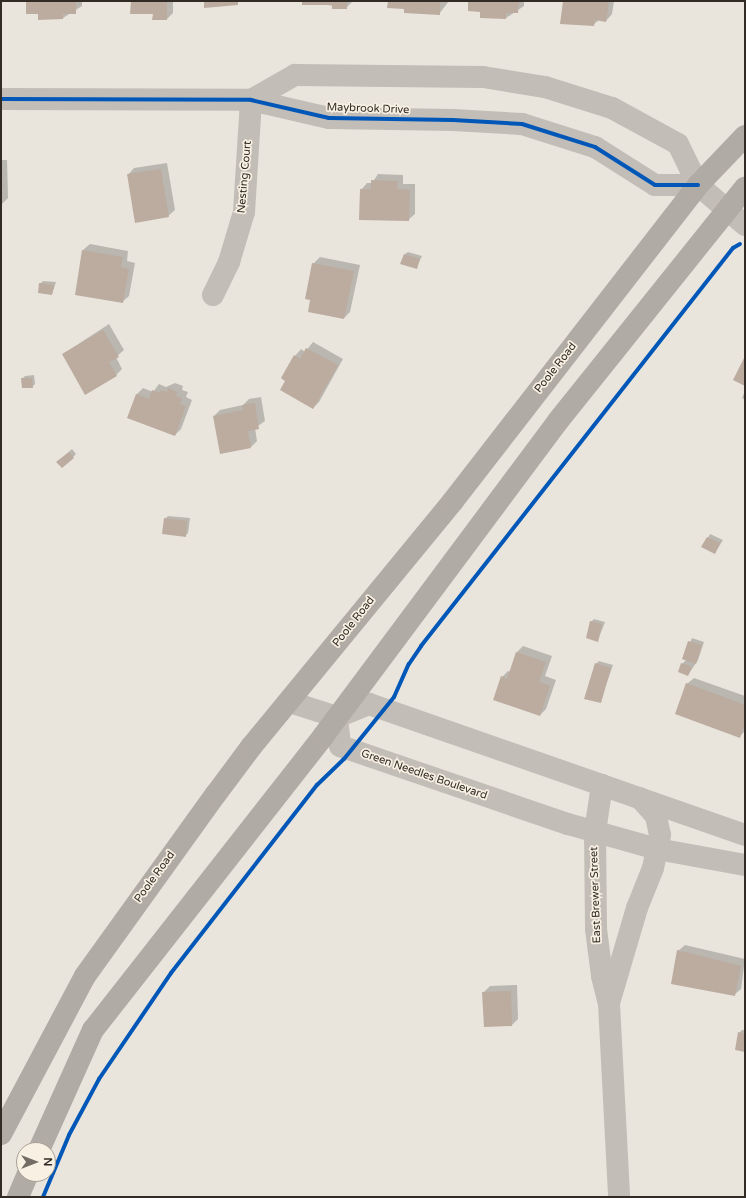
<!DOCTYPE html>
<html>
<head>
<meta charset="utf-8">
<style>
	body { margin:0 }
	#map { position:relative; width:746px; height:1198px; overflow:hidden; background:#e9e5dd; font-family:"Varela Round",sans-serif }
	div>[style] { position:absolute }
	.shadow>* { inset:0; background:#0003 }
	.building>* { inset:0; background:#bcab9f }
	.minor>* { height:22px; margin:-11px; padding:0 11px; transform-origin:11px; border-radius:11px; background:#c2bdb6 }
	.major>* { height:22px; margin:-11px; padding:0 11px; transform-origin:11px; border-radius:11px; background:#b1aba5 }
	.cycleway>* { height:4px; margin:-2px; padding:0 2px; transform-origin:2px; border-radius:2px; background:#0057b8 }
	span { translate:-50% -50%; white-space:nowrap; text-align:center; line-height:1.15; -webkit-text-stroke:3.5px #f8f0e3; paint-order:stroke }
	.street-label { font-size:11px; color:#322b25 }
	.frame { position:absolute; inset:0; border:2px solid #322b25; pointer-events:none }
	.north { position:absolute; left:16px; top:1142px; width:40px; height:40px; box-sizing:border-box; background:#f8f0e3; border:1px solid #a9a197; border-radius:50%; rotate:90deg; font-size:11px; font-weight:700; line-height:16px; text-align:center; color:#322b25 }
	.north::after { content:''; display:block; margin:auto; width:14px; height:18px; background:#726c65; clip-path:polygon(50% 0,100% 100%,50% 72%,0 100%) }
</style>
</head>
<body>
<div id="map">
	<div class="shadow">
		<i style="clip-path:polygon(27px 1px,82px 1px,82px 6px,63px 18px,39px 13px)"></i>
		<i style="clip-path:polygon(132px 1px,173px 1px,173px 13px,167px 19px)"></i>
		<i style="clip-path:polygon(303px 1px,353px 1px,346px 8px)"></i>
		<i style="clip-path:polygon(389px 1px,449px 1px,439px 14px,405px 8px)"></i>
		<i style="clip-path:polygon(469px 1px,524px 1px,524px 6px,506px 18px,481px 11px)"></i>
		<i style="clip-path:polygon(564px 1px,614px 1px,612px 14px,606px 21px,599px 20px,593px 25px)"></i>
		<i style="clip-path:polygon(1px 160px,7px 160px,8px 198px,1px 205px)"></i>
		<i style="clip-path:polygon(167px 163px,175px 210px,168px 216px,128px 175px,134px 168px)"></i>
		<i style="clip-path:polygon(378px 174px,403px 175px,403px 184px,415px 184px,415px 214px,408px 220px,361px 190px,367px 183px,372px 183px)"></i>
		<i style="clip-path:polygon(90px 244px,128px 251px,127px 261px,135px 263px,129px 296px,122px 302px,83px 250px)"></i>
		<i style="clip-path:polygon(408px 252px,422px 256px,416px 268px,405px 254px)"></i>
		<i style="clip-path:polygon(320px 257px,360px 265px,350px 312px,344px 318px,312px 299px,313px 264px)"></i>
		<i style="clip-path:polygon(43px 281px,56px 282px,52px 294px,40px 284px)"></i>
		<i style="clip-path:polygon(109px 324px,124px 350px,116px 357px,122px 369px,116px 375px,63px 354px)"></i>
		<i style="clip-path:polygon(313px 342px,343px 359px,319px 402px,313px 408px,287px 380px,295px 356px,301px 349px,305px 352px)"></i>
		<i style="clip-path:polygon(34px 375px,35px 384px,32px 387px,22px 379px,25px 376px)"></i>
		<i style="clip-path:polygon(175px 383px,183px 386px,182px 390px,188px 392px,186px 397px,192px 400px,181px 429px,175px 435px,128px 418px,137px 394px,143px 388px,153px 392px,159px 384px,166px 387px)"></i>
		<i style="clip-path:polygon(745px 391px,745px 400px,742px 398px)"></i>
		<i style="clip-path:polygon(261px 397px,265px 421px,255px 428px,257px 441px,251px 447px,214px 416px,220px 410px,243px 405px,249px 399px)"></i>
		<i style="clip-path:polygon(72px 449px,76px 454px,73px 457px,61px 459px)"></i>
		<i style="clip-path:polygon(168px 516px,190px 518px,188px 533px,185px 536px,165px 519px)"></i>
		<i style="clip-path:polygon(710px 534px,723px 540px,715px 553px,703px 547px)"></i>
		<i style="clip-path:polygon(594px 619px,605px 622px,598px 640px,591px 622px)"></i>
		<i style="clip-path:polygon(692px 638px,704px 642px,698px 660px,688px 675px,682px 664px,686px 660px,683px 659px)"></i>
		<i style="clip-path:polygon(523px 646px,552px 656px,545px 676px,556px 680px,546px 709px,540px 715px,502px 677px,508px 671px,511px 672px,517px 652px)"></i>
		<i style="clip-path:polygon(599px 661px,613px 665px,600px 702px,596px 664px)"></i>
		<i style="clip-path:polygon(694px 678px,745px 696px,745px 731px,740px 736px,687px 684px)"></i>
		<i style="clip-path:polygon(685px 945px,745px 959px,741px 989px,734px 995px,678px 951px)"></i>
		<i style="clip-path:polygon(517px 985px,518px 1019px,512px 1025px,483px 993px,490px 986px)"></i>
		<i style="clip-path:polygon(742px 1030px,745px 1030px,745px 1051px,739px 1033px)"></i>
	</div>
	<div class="building">
		<i style="clip-path:polygon(26px 1px,76px 1px,76px 14px,63px 14px,63px 19px,38px 20px,38px 14px,26px 14px)"></i>
		<i style="clip-path:polygon(131px 1px,167px 1px,167px 20px,152px 20px,153px 14px,130px 14px)"></i>
		<i style="clip-path:polygon(204px 1px,238px 1px,238px 5px,204px 8px)"></i>
		<i style="clip-path:polygon(302px 1px,347px 1px,347px 9px,332px 9px,332px 5px,302px 5px)"></i>
		<i style="clip-path:polygon(388px 1px,440px 1px,440px 15px,404px 13px,404px 9px,387px 8px)"></i>
		<i style="clip-path:polygon(468px 1px,519px 1px,518px 13px,506px 13px,506px 19px,480px 18px,480px 12px,468px 11px)"></i>
		<i style="clip-path:polygon(563px 1px,609px 1px,606px 22px,595px 20px,594px 26px,560px 24px)"></i>
		<i style="clip-path:polygon(161px 169px,169px 217px,135px 223px,127px 174px)"></i>
		<i style="clip-path:polygon(371px 180px,398px 181px,397px 189px,410px 190px,409px 221px,359px 220px,360px 189px,371px 189px)"></i>
		<i style="clip-path:polygon(82px 250px,123px 257px,121px 267px,129px 269px,123px 303px,75px 295px)"></i>
		<i style="clip-path:polygon(404px 254px,420px 259px,417px 269px,400px 264px)"></i>
		<i style="clip-path:polygon(312px 263px,354px 271px,344px 319px,308px 312px,310px 300px,305px 299px)"></i>
		<i style="clip-path:polygon(39px 283px,54px 285px,52px 295px,38px 293px)"></i>
		<i style="clip-path:polygon(103px 330px,119px 357px,109px 362px,117px 376px,85px 395px,62px 354px)"></i>
		<i style="clip-path:polygon(306px 348px,338px 365px,313px 409px,280px 390px,285px 381px,281px 378px,294px 355px,300px 359px)"></i>
		<i style="clip-path:polygon(745px 356px,745px 386px,733px 380px)"></i>
		<i style="clip-path:polygon(21px 378px,32px 378px,33px 388px,22px 388px)"></i>
		<i style="clip-path:polygon(168px 388px,177px 392px,176px 396px,182px 398px,180px 404px,186px 406px,175px 436px,127px 418px,136px 394px,149px 399px,152px 390px,160px 393px,161px 390px,167px 392px)"></i>
		<i style="clip-path:polygon(255px 403px,259px 429px,248px 431px,251px 448px,220px 454px,213px 416px,243px 410px,242px 405px)"></i>
		<i style="clip-path:polygon(69px 452px,74px 458px,62px 468px,56px 462px)"></i>
		<i style="clip-path:polygon(164px 518px,187px 521px,186px 537px,162px 534px)"></i>
		<i style="clip-path:polygon(707px 537px,720px 543px,715px 554px,701px 547px)"></i>
		<i style="clip-path:polygon(590px 621px,602px 624px,598px 642px,586px 638px)"></i>
		<i style="clip-path:polygon(688px 641px,702px 645px,696px 664px,682px 659px)"></i>
		<i style="clip-path:polygon(516px 652px,546px 662px,539px 682px,550px 686px,540px 716px,493px 700px,501px 676px,507px 679px)"></i>
		<i style="clip-path:polygon(595px 663px,611px 668px,601px 703px,584px 699px)"></i>
		<i style="clip-path:polygon(681px 663px,692px 667px,688px 676px,678px 672px)"></i>
		<i style="clip-path:polygon(686px 683px,745px 705px,745px 723px,740px 738px,675px 714px)"></i>
		<i style="clip-path:polygon(677px 950px,741px 966px,735px 996px,671px 984px)"></i>
		<i style="clip-path:polygon(511px 991px,512px 1026px,484px 1027px,482px 992px)"></i>
		<i style="clip-path:polygon(738px 1032px,745px 1034px,745px 1052px,735px 1050px)"></i>
	</div>
	<div class="minor">
		<i style="left:1px;top:99px;width:250px;rotate:0.2deg"></i>
		<i style="left:251px;top:100px;width:80px;rotate:13deg"></i>
		<i style="left:329px;top:118px;width:124px;rotate:0.9deg"></i>
		<i style="left:453px;top:120px;width:69px;rotate:3.3deg"></i>
		<i style="left:522px;top:124px;width:77px;rotate:17.5deg"></i>
		<i style="left:595px;top:147px;width:71px;rotate:32.3deg"></i>
		<i style="left:655px;top:185px;width:43px"></i>
		<i style="left:251px;top:100px;width:51px;rotate:-29.6deg"></i>
		<i style="left:295px;top:75px;width:188px;rotate:0.6deg"></i>
		<i style="left:483px;top:77px;width:63px;rotate:9.2deg"></i>
		<i style="left:545px;top:87px;width:70px;rotate:17.4deg"></i>
		<i style="left:612px;top:108px;width:75px;rotate:28.6deg"></i>
		<i style="left:678px;top:144px;width:46px;rotate:64deg"></i>
		<i style="left:698px;top:185px;width:62px;rotate:40.4deg"></i>
		<i style="left:213px;top:295px;width:37px;rotate:-64deg"></i>
		<i style="left:229px;top:262px;width:52px;rotate:-73.3deg"></i>
		<i style="left:244px;top:212px;width:112px;rotate:-86.4deg"></i>
		<i style="left:290px;top:702px;width:49px;rotate:17.7deg"></i>
		<i style="left:337px;top:717px;width:29px;rotate:84deg"></i>
		<i style="left:340px;top:746px;width:241px;rotate:18.9deg"></i>
		<i style="left:568px;top:824px;width:92px;rotate:15.7deg"></i>
		<i style="left:657px;top:849px;width:89px;rotate:10.3deg"></i>
		<i style="left:337px;top:717px;width:35px;rotate:-22deg"></i>
		<i style="left:369px;top:704px;width:398px;rotate:19.2deg"></i>
		<i style="left:602px;top:785px;width:48px;rotate:98.5deg"></i>
		<i style="left:595px;top:832px;width:97px;rotate:89.4deg"></i>
		<i style="left:596px;top:929px;width:47px;rotate:82.7deg"></i>
		<i style="left:602px;top:976px;width:29px;rotate:76deg"></i>
		<i style="left:609px;top:1004px;width:193px;rotate:87deg"></i>
		<i style="left:609px;top:1003px;width:99px;rotate:-73.6deg"></i>
		<i style="left:637px;top:908px;width:43px;rotate:-68.2deg"></i>
		<i style="left:653px;top:868px;width:34px;rotate:-78deg"></i>
		<i style="left:660px;top:835px;width:19px;rotate:-102deg"></i>
		<i style="left:656px;top:816px;width:24px;rotate:-132deg"></i>
	</div>
	<div class="major">
		<i style="left:1px;top:1134px;width:179px;rotate:-62deg"></i>
		<i style="left:85px;top:976px;width:224px;rotate:-54.3deg"></i>
		<i style="left:216px;top:794px;width:59px;rotate:-53.3deg"></i>
		<i style="left:251px;top:747px;width:318px;rotate:-50.6deg"></i>
		<i style="left:453px;top:501px;width:400px;rotate:-52.2deg"></i>
		<i style="left:698px;top:185px;width:68px;rotate:-46.2deg"></i>
		<i style="left:39px;top:1150px;width:132px;rotate:-65.8deg"></i>
		<i style="left:93px;top:1030px;width:375px;rotate:-51.9deg"></i>
		<i style="left:324px;top:735px;width:392px;rotate:-53.3deg"></i>
		<i style="left:558px;top:421px;width:299px;rotate:-51.3deg"></i>
		<i style="left:18px;top:1197px;width:25px;rotate:-67deg"></i>
	</div>
	<div class="cycleway">
		<i style="left:1px;top:99px;width:250px;rotate:0.2deg"></i>
		<i style="left:251px;top:100px;width:80px;rotate:13deg"></i>
		<i style="left:329px;top:118px;width:124px;rotate:0.9deg"></i>
		<i style="left:453px;top:120px;width:69px;rotate:3.3deg"></i>
		<i style="left:522px;top:124px;width:77px;rotate:17.5deg"></i>
		<i style="left:595px;top:147px;width:71px;rotate:32.3deg"></i>
		<i style="left:655px;top:185px;width:43px"></i>
		<i style="left:43px;top:1197px;width:67px;rotate:-67.2deg"></i>
		<i style="left:69px;top:1135px;width:64px;rotate:-61.8deg"></i>
		<i style="left:99px;top:1079px;width:128px;rotate:-55.8deg"></i>
		<i style="left:171px;top:973px;width:238px;rotate:-52.2deg"></i>
		<i style="left:317px;top:785px;width:37px;rotate:-44deg"></i>
		<i style="left:344px;top:759px;width:80px;rotate:-51.1deg"></i>
		<i style="left:394px;top:697px;width:36px;rotate:-66deg"></i>
		<i style="left:409px;top:664px;width:22px;rotate:-56deg"></i>
		<i style="left:421px;top:646px;width:506px;rotate:-51.91deg"></i>
		<i style="left:733px;top:248px;width:8px;rotate:-30deg"></i>
	</div>
	<div class="street-label">
		<span style="left:368px;top:109px;rotate:2deg">Maybrook Drive</span>
		<span style="left:245px;top:177px;rotate:-85deg">Nesting Court</span>
		<span style="left:556px;top:368px;rotate:-52deg">Poole Road</span>
		<span style="left:354px;top:622px;rotate:-52deg">Poole Road</span>
		<span style="left:424px;top:775px;rotate:19deg">Green Needles Boulevard</span>
		<span style="left:155px;top:877px;rotate:-54deg">Poole Road</span>
		<span style="left:596px;top:895px;rotate:-92deg">East Brewer Street</span>
	</div>
	<div class="frame"></div>
	<div class="north">N</div>
</div>
</body>
</html>
